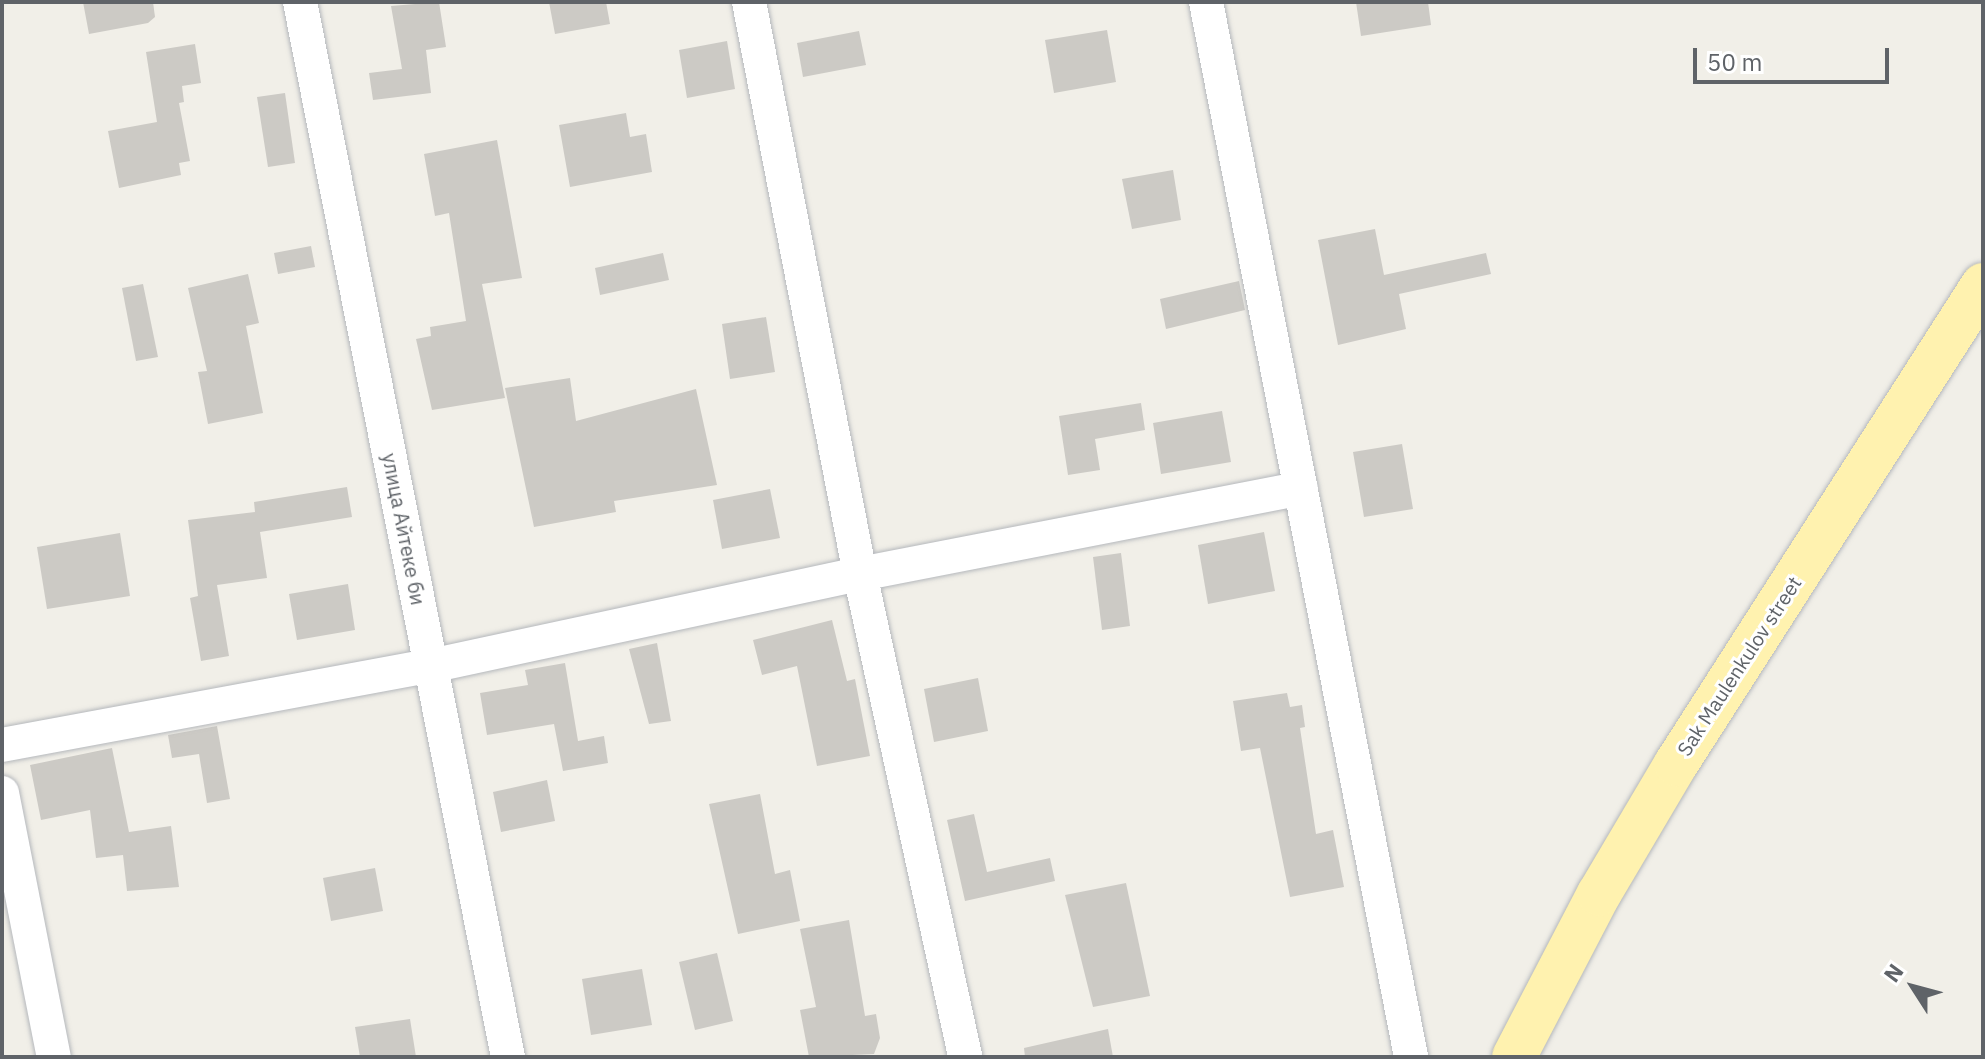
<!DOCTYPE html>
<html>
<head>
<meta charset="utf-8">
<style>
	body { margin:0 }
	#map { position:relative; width:1985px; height:1059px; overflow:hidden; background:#f1efe8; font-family:"IBM Plex Sans",sans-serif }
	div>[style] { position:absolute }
	.building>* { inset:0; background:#cccac5 }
	.roads { filter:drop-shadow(0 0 2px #b5b8bc) drop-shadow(0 0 2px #b5b8bc) }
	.minor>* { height:34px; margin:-17px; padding:0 17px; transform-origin:17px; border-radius:17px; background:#fff }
	.major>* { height:44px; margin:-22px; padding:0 22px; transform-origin:22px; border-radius:22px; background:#fff2af }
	span { translate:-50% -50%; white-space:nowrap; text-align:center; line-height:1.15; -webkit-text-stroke:6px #fff; paint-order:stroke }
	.street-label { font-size:20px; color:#5f6368 }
	.frame { position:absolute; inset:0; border:4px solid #5f6368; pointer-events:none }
	.north { position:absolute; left:1873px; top:947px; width:80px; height:80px; -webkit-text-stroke:6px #fff; paint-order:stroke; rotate:306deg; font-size:22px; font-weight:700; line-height:32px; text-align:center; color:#5f6368 }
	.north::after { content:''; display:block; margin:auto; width:28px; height:36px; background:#5f6368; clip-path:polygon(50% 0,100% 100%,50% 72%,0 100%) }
	.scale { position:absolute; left:1693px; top:48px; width:196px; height:36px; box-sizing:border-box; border:4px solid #5f6368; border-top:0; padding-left:10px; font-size:24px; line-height:28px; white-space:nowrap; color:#5f6368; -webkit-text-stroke:6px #fff; paint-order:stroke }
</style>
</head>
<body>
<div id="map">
	<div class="building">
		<i style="clip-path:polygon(83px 2px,153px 2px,155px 17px,148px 23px,89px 34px)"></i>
		<i style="clip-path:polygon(439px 2px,446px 47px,426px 50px,431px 93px,373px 100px,369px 73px,402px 69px,391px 6px)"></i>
		<i style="clip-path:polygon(549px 2px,606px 2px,610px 24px,555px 34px)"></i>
		<i style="clip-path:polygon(1356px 2px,1428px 2px,1431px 25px,1361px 36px)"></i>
		<i style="clip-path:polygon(1107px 30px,1116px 82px,1054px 93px,1045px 40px)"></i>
		<i style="clip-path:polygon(859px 31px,866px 65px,803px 77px,797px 43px)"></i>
		<i style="clip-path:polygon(727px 41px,735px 89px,687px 98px,679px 50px)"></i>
		<i style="clip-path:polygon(195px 44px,201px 83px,182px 86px,184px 102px,179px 103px,190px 161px,179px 163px,181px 175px,119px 188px,108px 131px,157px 122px,146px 52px)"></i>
		<i style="clip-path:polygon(285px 93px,295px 163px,268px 167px,257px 97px)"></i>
		<i style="clip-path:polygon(626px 113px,630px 137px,646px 134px,652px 172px,570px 187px,559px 125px)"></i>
		<i style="clip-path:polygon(497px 140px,522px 278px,482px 284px,505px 398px,432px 410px,416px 339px,431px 336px,430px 327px,466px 321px,449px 213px,435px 216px,424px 154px)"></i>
		<i style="clip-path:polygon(1173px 170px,1181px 220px,1132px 229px,1122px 179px)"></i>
		<i style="clip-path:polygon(1375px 229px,1384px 275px,1486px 253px,1491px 274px,1399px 294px,1406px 329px,1338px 345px,1318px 240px)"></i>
		<i style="clip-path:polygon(311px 246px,315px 267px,278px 274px,274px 253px)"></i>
		<i style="clip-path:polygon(663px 253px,669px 280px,600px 295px,595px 268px)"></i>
		<i style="clip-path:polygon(248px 274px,259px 323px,246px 326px,263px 413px,208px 424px,198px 372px,207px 371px,188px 288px)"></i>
		<i style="clip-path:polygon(1239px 281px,1245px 310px,1166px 329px,1160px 299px)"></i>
		<i style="clip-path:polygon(143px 284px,158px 357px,136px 361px,122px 288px)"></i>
		<i style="clip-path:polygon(766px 317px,775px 372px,730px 379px,722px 324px)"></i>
		<i style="clip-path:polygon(570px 378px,576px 421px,696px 389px,717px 485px,614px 501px,616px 512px,534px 527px,505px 388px)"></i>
		<i style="clip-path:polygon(1141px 403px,1145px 430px,1095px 439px,1100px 470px,1068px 475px,1059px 416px)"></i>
		<i style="clip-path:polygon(1222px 411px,1231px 462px,1161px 474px,1153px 423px)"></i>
		<i style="clip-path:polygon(1402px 444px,1413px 509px,1364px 517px,1353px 452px)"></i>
		<i style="clip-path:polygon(347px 487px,352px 517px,260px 532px,267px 578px,217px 585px,229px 656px,201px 661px,190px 598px,198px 596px,188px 520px,255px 512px,254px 502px)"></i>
		<i style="clip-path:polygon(770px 489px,780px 538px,722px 549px,713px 500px)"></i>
		<i style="clip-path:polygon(1264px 532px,1275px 591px,1208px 604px,1198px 545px)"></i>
		<i style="clip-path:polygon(120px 533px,130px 596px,47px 609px,37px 547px)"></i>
		<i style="clip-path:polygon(1121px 553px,1130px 626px,1102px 630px,1093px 557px)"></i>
		<i style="clip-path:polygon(348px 584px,355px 630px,297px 640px,289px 594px)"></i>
		<i style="clip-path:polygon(832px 620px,847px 681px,855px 679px,870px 756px,817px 766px,797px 666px,762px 675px,753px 640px)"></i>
		<i style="clip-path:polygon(657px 643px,671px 721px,649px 724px,629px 649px)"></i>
		<i style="clip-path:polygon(565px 663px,578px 741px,604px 736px,608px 763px,563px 771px,554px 724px,487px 735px,480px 693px,528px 685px,525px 670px)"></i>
		<i style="clip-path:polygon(978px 678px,988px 731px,934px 742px,924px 689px)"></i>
		<i style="clip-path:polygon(1287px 693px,1290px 707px,1302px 705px,1305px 727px,1300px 728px,1316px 834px,1333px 830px,1344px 887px,1290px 897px,1260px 748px,1241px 751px,1233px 701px)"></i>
		<i style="clip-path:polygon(217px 726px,230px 799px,207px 803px,199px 754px,172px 758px,168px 735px)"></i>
		<i style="clip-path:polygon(112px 748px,129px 832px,171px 826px,179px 887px,127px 891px,123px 855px,96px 858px,90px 810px,41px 820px,30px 765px)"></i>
		<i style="clip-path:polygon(547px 780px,555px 821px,501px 832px,493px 792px)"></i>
		<i style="clip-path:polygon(760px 794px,775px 874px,790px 870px,800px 921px,738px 934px,709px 804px)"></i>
		<i style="clip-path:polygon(974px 814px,987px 872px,1050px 858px,1055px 881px,965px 901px,947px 820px)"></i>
		<i style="clip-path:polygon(375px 868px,383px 911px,331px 921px,323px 878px)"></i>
		<i style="clip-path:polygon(1126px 883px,1150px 996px,1093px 1007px,1065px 895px)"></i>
		<i style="clip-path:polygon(849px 920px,865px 1016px,876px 1014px,880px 1038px,874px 1054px,809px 1057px,800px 1010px,816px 1007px,800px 929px)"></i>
		<i style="clip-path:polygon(717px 953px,733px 1021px,695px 1030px,679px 962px)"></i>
		<i style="clip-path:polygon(642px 969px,652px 1025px,591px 1035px,582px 979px)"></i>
		<i style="clip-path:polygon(410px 1019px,416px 1057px,360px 1057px,355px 1027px)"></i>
		<i style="clip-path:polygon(1108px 1029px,1113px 1057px,1025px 1057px,1024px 1048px)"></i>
	</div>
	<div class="roads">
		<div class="minor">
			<i style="left:300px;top:2px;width:1075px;rotate:78.85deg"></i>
			<i style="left:749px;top:2px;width:583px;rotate:79.02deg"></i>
			<i style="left:860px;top:574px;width:494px;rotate:77.7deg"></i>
			<i style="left:1206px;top:2px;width:1075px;rotate:79deg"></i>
			<i style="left:2px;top:745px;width:435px;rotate:-10.5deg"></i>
			<i style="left:430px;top:666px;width:440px;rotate:-12.1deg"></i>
			<i style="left:860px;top:574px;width:449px;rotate:-11deg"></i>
			<i style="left:2px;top:793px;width:269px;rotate:78.9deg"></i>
		</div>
		<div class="major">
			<i style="left:1514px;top:1057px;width:184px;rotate:-62.5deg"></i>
			<i style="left:1599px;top:894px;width:151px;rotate:-59.4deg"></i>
			<i style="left:1676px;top:764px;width:569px;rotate:-57.34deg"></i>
		</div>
	</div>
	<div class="street-label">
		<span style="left:404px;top:529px;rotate:79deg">улица Айтеке би</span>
		<span style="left:1739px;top:666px;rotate:-57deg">Sak Maulenkulov street</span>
	</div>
	<div class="frame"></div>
	<div class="north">N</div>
	<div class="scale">50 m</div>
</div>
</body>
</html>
